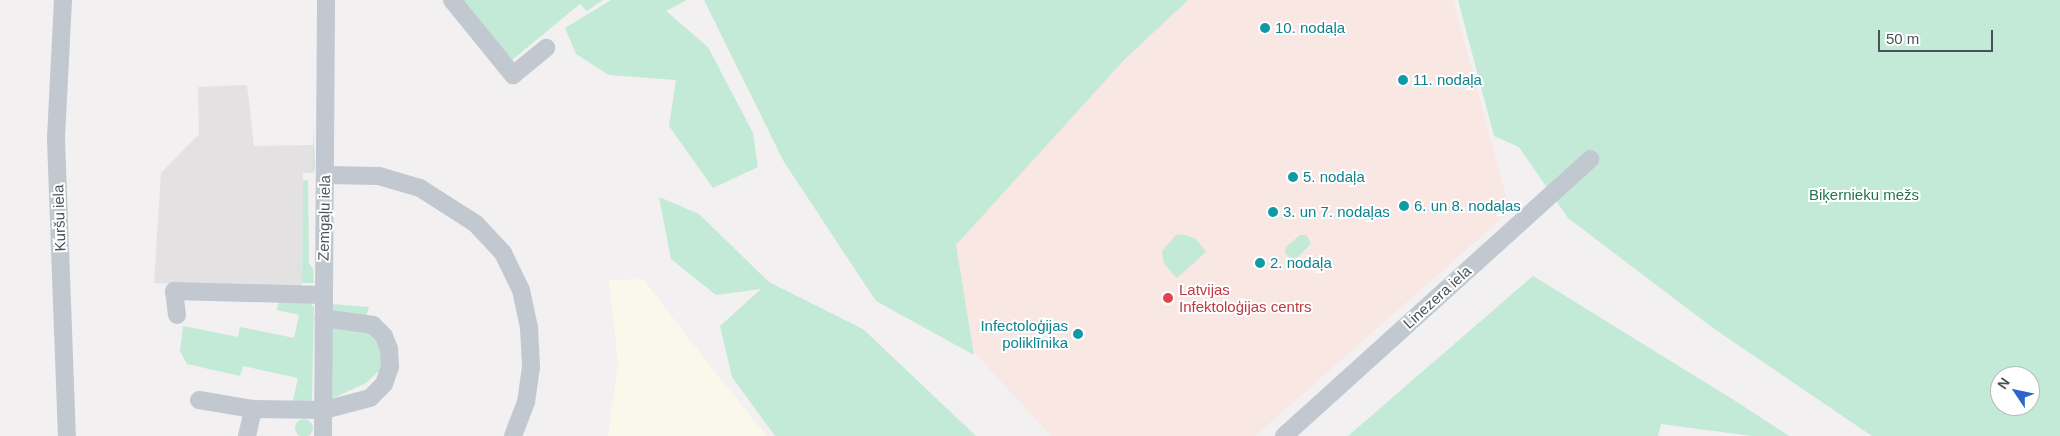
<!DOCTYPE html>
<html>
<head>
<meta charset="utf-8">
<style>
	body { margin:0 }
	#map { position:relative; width:2060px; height:436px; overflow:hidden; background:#f2f0f0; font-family:Helvetica,sans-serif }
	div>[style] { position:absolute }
	.commercial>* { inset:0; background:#faf7eb }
	.education>* { inset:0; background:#e3e1e1 }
	.medical>* { inset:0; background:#f8e7e3 }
	.green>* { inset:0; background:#c3ead6 }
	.round { border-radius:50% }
	.street>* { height:18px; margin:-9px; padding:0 9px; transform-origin:9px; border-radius:9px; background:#c2c8d0 }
	.dots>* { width:14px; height:14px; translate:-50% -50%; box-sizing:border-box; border:2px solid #fff; border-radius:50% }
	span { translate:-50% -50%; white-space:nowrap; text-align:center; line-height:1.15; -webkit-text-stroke:4px #fff; paint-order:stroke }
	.culture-label { font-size:15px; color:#0d838f }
	.left { translate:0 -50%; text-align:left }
	.right { translate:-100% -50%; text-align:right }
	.park-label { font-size:15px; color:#227453 }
	.street-label { font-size:15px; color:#4a515b }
	.health-label { font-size:15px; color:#be3a42 }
	.north { position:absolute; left:1990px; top:366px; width:50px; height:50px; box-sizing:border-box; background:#fff; border:1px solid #b7b9bd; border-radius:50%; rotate:304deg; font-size:14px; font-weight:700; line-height:20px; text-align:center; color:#4a515b }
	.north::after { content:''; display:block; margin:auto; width:18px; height:22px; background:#2f64cc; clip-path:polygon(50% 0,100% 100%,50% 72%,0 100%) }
	.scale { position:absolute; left:1878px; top:30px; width:115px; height:22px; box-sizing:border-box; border:2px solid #4a515b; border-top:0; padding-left:6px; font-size:15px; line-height:18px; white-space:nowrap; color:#4a515b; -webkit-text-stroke:4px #fff; paint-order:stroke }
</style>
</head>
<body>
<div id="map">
	<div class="commercial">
		<i style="clip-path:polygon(643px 279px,718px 376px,767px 436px,608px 436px,618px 363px,609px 280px)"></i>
	</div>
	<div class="education">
		<i style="clip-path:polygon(247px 85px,254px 146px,313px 145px,313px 173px,303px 173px,302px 289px,154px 283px,161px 173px,199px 134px,198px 87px)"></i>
	</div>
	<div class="medical">
		<i style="clip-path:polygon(873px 0,1453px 0,1510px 211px,1255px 436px,1051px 436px,801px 163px)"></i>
	</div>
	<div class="green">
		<i style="clip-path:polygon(461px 0,603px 0,587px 11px,580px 4px,512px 60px)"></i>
		<i style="clip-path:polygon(611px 0,687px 0,666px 11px,708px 47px,753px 133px,758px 167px,713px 188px,669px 126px,676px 80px,609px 75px,576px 54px,565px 28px)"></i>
		<i style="clip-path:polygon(704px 0,1188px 0,1124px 60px,956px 245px,974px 355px,876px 301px,784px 162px)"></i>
		<i style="clip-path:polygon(evenodd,1458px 0,2060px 0,2060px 436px,1872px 436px,1713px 328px,1568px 218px,1519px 147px,1494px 136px,1458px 0,2000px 376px,2030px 376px,2030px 406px,2000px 406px,2000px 376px)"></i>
		<i style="clip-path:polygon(313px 122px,315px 169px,313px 173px)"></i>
		<i style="clip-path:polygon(308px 180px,309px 263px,313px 269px,314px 283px,302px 283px,303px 181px)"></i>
		<i style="clip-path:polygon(659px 197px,699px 214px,769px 282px,863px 329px,976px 436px,775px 436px,732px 377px,720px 326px,761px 289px,716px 295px,671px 259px)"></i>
		<i style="clip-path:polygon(1182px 234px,1196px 239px,1206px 252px,1177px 278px,1164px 264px,1162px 251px,1176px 235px)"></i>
		<i style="clip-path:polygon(1300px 235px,1307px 235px,1311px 244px,1298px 257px,1291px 259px,1285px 253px,1286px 247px)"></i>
		<i style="clip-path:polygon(1533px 276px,1737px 402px,1789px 436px,1752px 436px,1661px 424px,1658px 436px,1348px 436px)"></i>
		<i style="clip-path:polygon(279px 299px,309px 302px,314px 307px,312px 400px,308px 405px,296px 406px,293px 401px,298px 378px,243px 366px,240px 376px,187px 364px,180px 351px,183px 326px,238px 337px,240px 327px,294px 338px,299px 315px,277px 310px)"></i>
		<i style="clip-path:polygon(331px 304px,369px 307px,366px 318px,332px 311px)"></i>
		<i style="clip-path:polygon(333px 323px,378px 335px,382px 361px,380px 370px,366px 383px,329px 400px,330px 325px)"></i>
		<i class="round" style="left:295px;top:419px;width:18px;height:18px"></i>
	</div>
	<div class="street">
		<i style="left:63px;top:0;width:139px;rotate:92.9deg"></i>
		<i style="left:56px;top:139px;width:297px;rotate:87.9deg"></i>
		<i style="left:452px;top:0;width:97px;rotate:50.9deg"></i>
		<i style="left:513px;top:75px;width:43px;rotate:-39.3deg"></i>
		<i style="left:325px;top:175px;width:54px;rotate:1.1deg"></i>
		<i style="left:379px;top:176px;width:43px;rotate:16.3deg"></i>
		<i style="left:420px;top:188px;width:67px;rotate:32.7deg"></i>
		<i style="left:476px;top:224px;width:40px;rotate:47deg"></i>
		<i style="left:503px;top:253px;width:41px;rotate:64.1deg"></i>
		<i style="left:521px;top:290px;width:38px;rotate:78deg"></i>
		<i style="left:529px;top:327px;width:40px;rotate:87.1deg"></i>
		<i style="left:531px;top:367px;width:35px;rotate:98deg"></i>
		<i style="left:526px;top:402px;width:36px;rotate:111deg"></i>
		<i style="left:177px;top:315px;width:24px;rotate:-97deg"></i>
		<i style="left:174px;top:291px;width:149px;rotate:1.5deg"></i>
		<i style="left:199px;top:400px;width:55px;rotate:9.5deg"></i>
		<i style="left:253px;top:409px;width:71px;rotate:0.8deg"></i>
		<i style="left:324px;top:410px;width:48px;rotate:-14.6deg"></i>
		<i style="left:370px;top:398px;width:20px;rotate:-45deg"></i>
		<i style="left:384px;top:384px;width:18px;rotate:-71deg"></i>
		<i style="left:390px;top:367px;width:18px;rotate:-93deg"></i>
		<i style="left:389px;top:349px;width:14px;rotate:-111deg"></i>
		<i style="left:384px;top:336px;width:16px;rotate:-135deg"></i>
		<i style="left:373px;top:325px;width:50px;rotate:-172deg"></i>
		<i style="left:247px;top:436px;width:28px;rotate:-77deg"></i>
		<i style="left:323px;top:436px;width:436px;rotate:-89.6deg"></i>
		<i style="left:1284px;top:436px;width:413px;rotate:-42.1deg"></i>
	</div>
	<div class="dots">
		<i style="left:1265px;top:28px;background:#0f9aa8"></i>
		<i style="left:1403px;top:80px;background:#0f9aa8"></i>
		<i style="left:1293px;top:177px;background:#0f9aa8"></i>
		<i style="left:1404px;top:206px;background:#0f9aa8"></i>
		<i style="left:1273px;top:212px;background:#0f9aa8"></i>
		<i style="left:1260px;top:263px;background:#0f9aa8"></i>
		<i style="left:1168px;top:298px;background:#e0444e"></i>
		<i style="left:1078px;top:334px;background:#0f9aa8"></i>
	</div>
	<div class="culture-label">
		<span class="left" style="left:1275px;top:28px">10. nodaļa</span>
		<span class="left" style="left:1413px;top:80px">11. nodaļa</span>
		<span class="left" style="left:1303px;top:177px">5. nodaļa</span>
		<span class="left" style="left:1414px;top:206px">6. un 8. nodaļas</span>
		<span class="left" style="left:1283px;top:212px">3. un 7. nodaļas</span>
		<span class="left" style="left:1270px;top:263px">2. nodaļa</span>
		<span class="right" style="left:1068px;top:334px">Infectoloģijas<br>poliklīnika</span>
	</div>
	<div class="park-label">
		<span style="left:1864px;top:195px">Biķernieku mežs</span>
	</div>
	<div class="street-label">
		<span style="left:59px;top:218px;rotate:-92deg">Kuršu iela</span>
		<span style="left:324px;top:218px;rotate:-89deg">Zemgaļu iela</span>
		<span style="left:1437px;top:297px;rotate:-42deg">Linezera iela</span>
	</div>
	<div class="health-label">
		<span class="left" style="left:1179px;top:298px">Latvijas<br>Infektoloģijas centrs</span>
	</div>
	<div class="north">N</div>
	<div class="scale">50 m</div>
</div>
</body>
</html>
